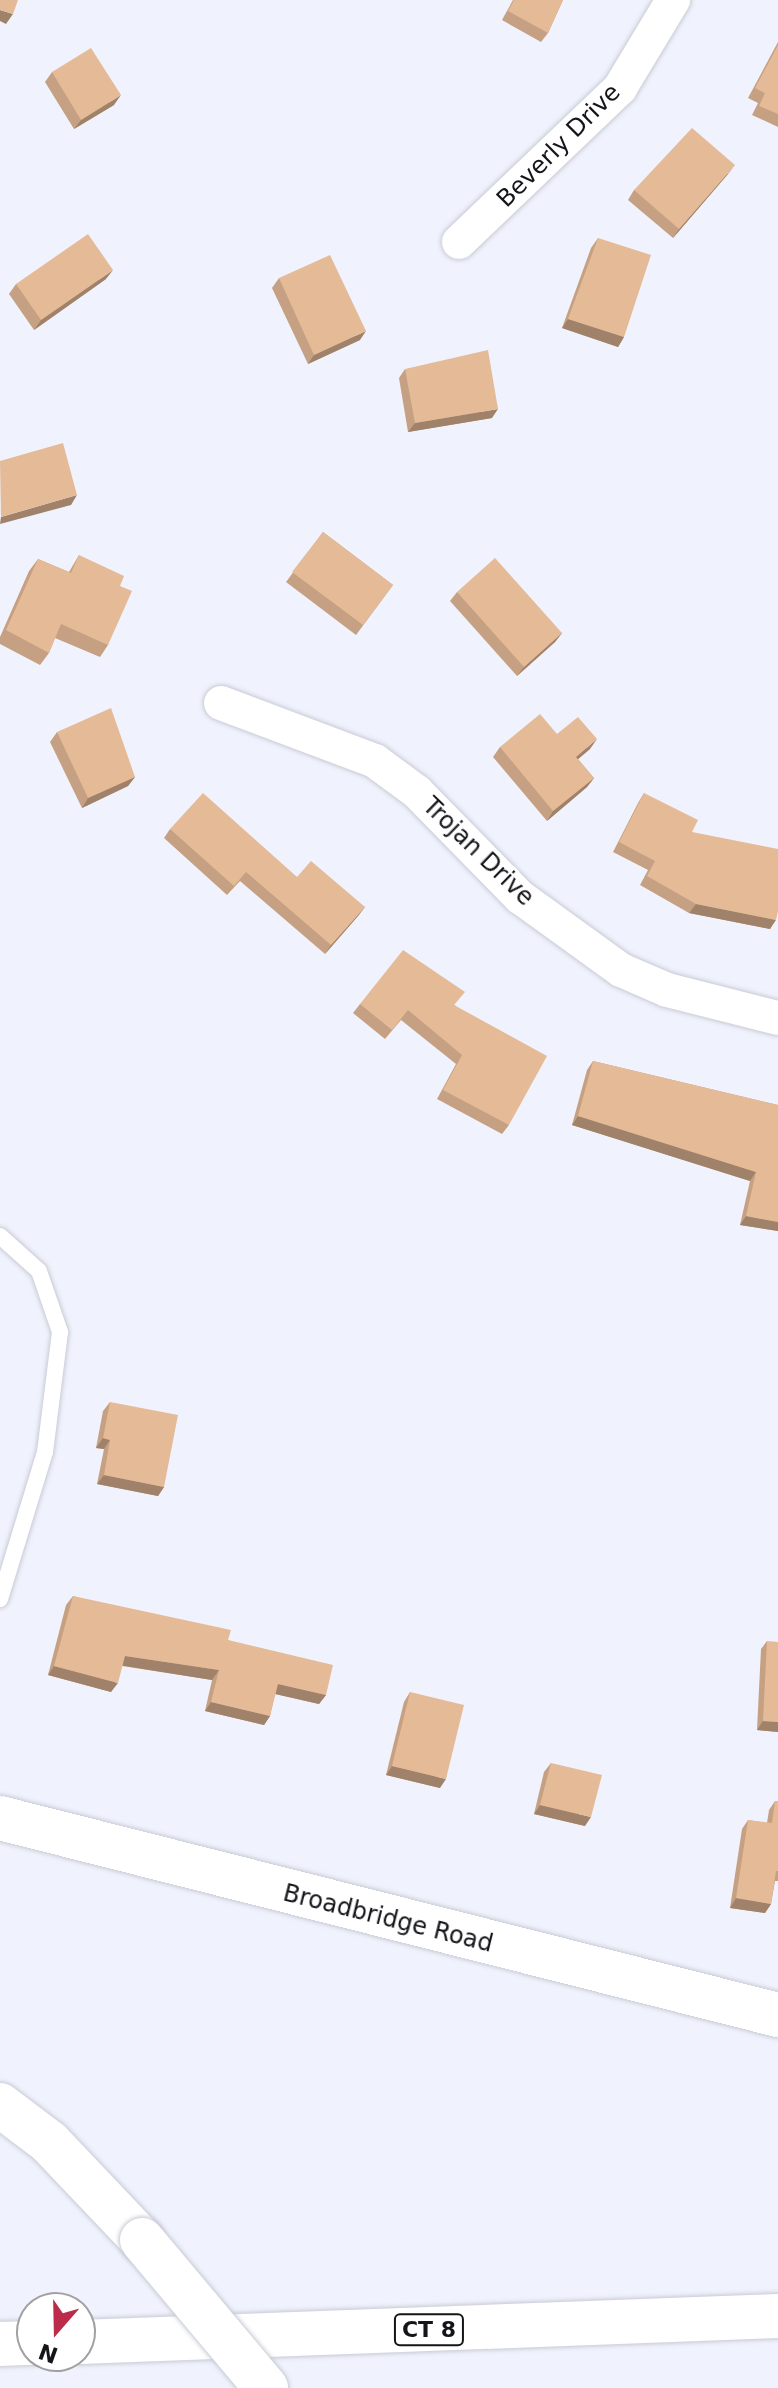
<!DOCTYPE html>
<html>
<head>
<meta charset="utf-8">
<style>
	body { margin:0 }
	#map { position:relative; width:778px; height:2388px; overflow:hidden; background:#f0f3fd; font-family:"DejaVu Sans",sans-serif }
	div>[style] { position:absolute }
	.roads { filter:drop-shadow(0 0 2px #c8cbd5) drop-shadow(0 0 2px #c8cbd5) }
	.lane>* { height:16px; margin:-8px; padding:0 8px; transform-origin:8px; border-radius:8px; background:#fff }
	.street>* { height:34px; margin:-17px; padding:0 17px; transform-origin:17px; border-radius:17px; background:#fff }
	.secondary>* { height:44px; margin:-22px; padding:0 22px; transform-origin:22px; border-radius:22px; background:#fff }
	.highway>* { height:44px; margin:-22px; padding:0 22px; transform-origin:22px; border-radius:22px; background:#fff }
	.bridges { filter:drop-shadow(0 0 2px #c8cbd5) drop-shadow(0 0 2px #c8cbd5) }
	.highway-bridge>* { height:44px; margin:-22px; padding:0 22px; transform-origin:22px; border-radius:22px; background:#fff }
	.wall>* { inset:0; background:#c5a082 }
	.shaded-wall>* { inset:0; background:#a0826a }
	.building>* { inset:0; background:#e5ba97 }
	span { translate:-50% -50%; white-space:nowrap; text-align:center; line-height:1.15; -webkit-text-stroke:6px #fff; paint-order:stroke }
	.shield-label span { padding:2px 6px; background:#fff; border:2px solid; border-radius:6px; -webkit-text-stroke-width:0 }
	.shield-label { font-size:22px; color:#141519; font-weight:700 }
	.street-label { font-size:24px; color:#141519 }
	.north { position:absolute; left:16px; top:2292px; width:80px; height:80px; box-sizing:border-box; background:#fff; border:2px solid #a1a1a3; border-radius:50%; rotate:200deg; font-size:22px; font-weight:700; line-height:32px; text-align:center; color:#141519 }
	.north::after { content:''; display:block; margin:auto; width:28px; height:36px; background:#bc2b4a; clip-path:polygon(50% 0,100% 100%,50% 72%,0 100%) }
</style>
</head>
<body>
<div id="map">
	<div class="roads">
		<div class="lane">
			<i style="left:0;top:1236px;width:52px;rotate:41.9deg"></i>
			<i style="left:39px;top:1271px;width:65px;rotate:71deg"></i>
			<i style="left:60px;top:1332px;width:121px;rotate:97.1deg"></i>
			<i style="left:45px;top:1452px;width:154px;rotate:107deg"></i>
		</div>
		<div class="street">
			<i style="left:459px;top:242px;width:223px;rotate:-43.7deg"></i>
			<i style="left:620px;top:88px;width:103px;rotate:-58.9deg"></i>
			<i style="left:221px;top:703px;width:165px;rotate:20.6deg"></i>
			<i style="left:375px;top:761px;width:52px;rotate:36.4deg"></i>
			<i style="left:417px;top:792px;width:147px;rotate:45.6deg"></i>
			<i style="left:520px;top:897px;width:125px;rotate:35.9deg"></i>
			<i style="left:621px;top:970px;width:50px;rotate:23.5deg"></i>
			<i style="left:667px;top:990px;width:114px;rotate:14.2deg"></i>
		</div>
		<div class="secondary">
			<i style="left:0;top:1818px;width:803px;rotate:14.21deg"></i>
		</div>
		<div class="highway">
			<i style="left:0;top:2105px;width:61px;rotate:37.1deg"></i>
			<i style="left:49px;top:2142px;width:135px;rotate:46.5deg"></i>
			<i style="left:80px;top:2342px;width:698px;rotate:-2.13deg"></i>
			<i style="left:0;top:2344px;width:32px;rotate:-2deg"></i>
		</div>
	</div>
	<div class="bridges">
		<div class="highway-bridge">
			<i style="left:142px;top:2240px;width:193px;rotate:50deg"></i>
		</div>
	</div>
	<div class="wall">
		<i style="clip-path:polygon(513px 0,563px 0,548px 33px,541px 42px,502px 20px)"></i>
		<i style="clip-path:polygon(778px 42px,778px 127px,752px 115px,758px 103px,748px 98px)"></i>
		<i style="clip-path:polygon(52px 72px,114px 105px,74px 129px,45px 82px)"></i>
		<i style="clip-path:polygon(728px 174px,673px 238px,628px 200px,634px 190px)"></i>
		<i style="clip-path:polygon(598px 238px,624px 337px,618px 347px,562px 328px,591px 248px)"></i>
		<i style="clip-path:polygon(279px 278px,360px 340px,308px 364px,272px 288px)"></i>
		<i style="clip-path:polygon(106px 279px,34px 330px,9px 294px,16px 284px)"></i>
		<i style="clip-path:polygon(405px 369px,492px 418px,408px 432px,399px 378px)"></i>
		<i style="clip-path:polygon(323px 532px,393px 585px,356px 635px,286px 582px)"></i>
		<i style="clip-path:polygon(79px 555px,120px 586px,108px 645px,100px 657px,55px 638px,49px 653px,40px 665px,0 644px,0 637px,29px 571px,38px 559px,69px 572px)"></i>
		<i style="clip-path:polygon(457px 592px,562px 633px,555px 642px,517px 676px,450px 601px)"></i>
		<i style="clip-path:polygon(57px 732px,135px 777px,128px 786px,82px 808px,50px 742px)"></i>
		<i style="clip-path:polygon(557px 734px,590px 749px,578px 759px,594px 778px,587px 787px,547px 821px,493px 757px,500px 747px)"></i>
		<i style="clip-path:polygon(644px 793px,692px 832px,777px 915px,770px 929px,689px 913px,640px 885px,648px 870px,613px 852px,638px 803px)"></i>
		<i style="clip-path:polygon(170px 829px,297px 877px,365px 907px,358px 916px,325px 954px,240px 881px,227px 895px,164px 838px)"></i>
		<i style="clip-path:polygon(360px 1004px,455px 1005px,509px 1125px,502px 1134px,437px 1099px,456px 1064px,401px 1020px,385px 1039px,353px 1013px)"></i>
		<i style="clip-path:polygon(593px 1061px,778px 1105px,778px 1231px,740px 1225px,750px 1181px,572px 1125px,587px 1070px)"></i>
		<i style="clip-path:polygon(110px 1402px,164px 1487px,158px 1496px,97px 1484px,104px 1449px,96px 1448px,103px 1411px)"></i>
		<i style="clip-path:polygon(73px 1596px,228px 1640px,326px 1695px,319px 1704px,275px 1694px,270px 1716px,264px 1725px,205px 1711px,212px 1680px,122px 1666px,111px 1692px,48px 1675px,66px 1605px)"></i>
		<i style="clip-path:polygon(767px 1641px,778px 1732px,757px 1730px,761px 1649px)"></i>
		<i style="clip-path:polygon(410px 1692px,440px 1788px,386px 1775px,404px 1702px)"></i>
		<i style="clip-path:polygon(551px 1763px,585px 1826px,534px 1814px,544px 1772px)"></i>
		<i style="clip-path:polygon(775px 1801px,778px 1801px,778px 1881px,775px 1881px,771px 1904px,765px 1913px,730px 1908px,742px 1829px,748px 1820px,767px 1823px,769px 1810px)"></i>
	</div>
	<div class="shaded-wall">
		<i style="clip-path:polygon(0 10px,13px 14px,6px 24px,0 21px)"></i>
		<i style="clip-path:polygon(121px 95px,114px 105px,74px 129px,81px 120px)"></i>
		<i style="clip-path:polygon(735px 165px,728px 174px,673px 238px,679px 229px)"></i>
		<i style="clip-path:polygon(113px 270px,106px 279px,34px 330px,41px 320px)"></i>
		<i style="clip-path:polygon(568px 319px,624px 337px,618px 347px,562px 328px)"></i>
		<i style="clip-path:polygon(366px 331px,360px 340px,308px 364px,314px 355px)"></i>
		<i style="clip-path:polygon(498px 409px,492px 418px,408px 432px,415px 423px)"></i>
		<i style="clip-path:polygon(77px 495px,71px 505px,0 524px,1px 517px)"></i>
		<i style="clip-path:polygon(562px 633px,555px 642px,517px 676px,524px 667px)"></i>
		<i style="clip-path:polygon(597px 739px,590px 749px,570px 766px,576px 757px)"></i>
		<i style="clip-path:polygon(135px 777px,128px 786px,82px 808px,88px 798px)"></i>
		<i style="clip-path:polygon(594px 778px,587px 787px,547px 821px,553px 811px)"></i>
		<i style="clip-path:polygon(696px 904px,776px 920px,770px 929px,689px 913px)"></i>
		<i style="clip-path:polygon(365px 907px,358px 916px,325px 954px,331px 945px)"></i>
		<i style="clip-path:polygon(578px 1116px,756px 1172px,750px 1181px,572px 1125px)"></i>
		<i style="clip-path:polygon(746px 1216px,778px 1222px,778px 1231px,740px 1225px)"></i>
		<i style="clip-path:polygon(103px 1438px,110px 1440px,104px 1449px,96px 1448px)"></i>
		<i style="clip-path:polygon(104px 1475px,164px 1487px,158px 1496px,97px 1484px)"></i>
		<i style="clip-path:polygon(125px 1656px,219px 1670px,212px 1680px,119px 1665px)"></i>
		<i style="clip-path:polygon(54px 1666px,118px 1683px,111px 1692px,48px 1675px)"></i>
		<i style="clip-path:polygon(278px 1684px,326px 1695px,319px 1704px,271px 1693px)"></i>
		<i style="clip-path:polygon(211px 1702px,270px 1716px,264px 1725px,205px 1711px)"></i>
		<i style="clip-path:polygon(763px 1721px,778px 1722px,778px 1732px,757px 1730px)"></i>
		<i style="clip-path:polygon(392px 1766px,446px 1779px,440px 1788px,386px 1775px)"></i>
		<i style="clip-path:polygon(540px 1805px,591px 1817px,585px 1826px,534px 1814px)"></i>
		<i style="clip-path:polygon(736px 1898px,771px 1904px,765px 1913px,730px 1908px)"></i>
	</div>
	<div class="building">
		<i style="clip-path:polygon(0 0,18px 0,13px 14px,0 10px)"></i>
		<i style="clip-path:polygon(514px 0,563px 0,548px 33px,508px 11px)"></i>
		<i style="clip-path:polygon(778px 45px,778px 114px,759px 106px,765px 93px,755px 88px)"></i>
		<i style="clip-path:polygon(91px 48px,121px 95px,81px 120px,52px 72px)"></i>
		<i style="clip-path:polygon(692px 128px,735px 165px,679px 229px,634px 190px)"></i>
		<i style="clip-path:polygon(88px 234px,113px 270px,41px 320px,16px 284px)"></i>
		<i style="clip-path:polygon(598px 238px,651px 255px,624px 337px,568px 319px)"></i>
		<i style="clip-path:polygon(330px 255px,366px 331px,314px 355px,279px 278px)"></i>
		<i style="clip-path:polygon(488px 350px,498px 409px,415px 423px,405px 369px)"></i>
		<i style="clip-path:polygon(63px 443px,77px 495px,1px 517px,0 461px)"></i>
		<i style="clip-path:polygon(323px 532px,393px 585px,363px 625px,292px 572px)"></i>
		<i style="clip-path:polygon(79px 555px,124px 576px,120px 586px,132px 591px,108px 645px,61px 624px,49px 653px,6px 630px,38px 559px,71px 573px)"></i>
		<i style="clip-path:polygon(495px 558px,562px 633px,524px 667px,457px 592px)"></i>
		<i style="clip-path:polygon(111px 708px,135px 777px,88px 798px,57px 732px)"></i>
		<i style="clip-path:polygon(540px 714px,557px 734px,578px 717px,597px 739px,576px 757px,594px 778px,553px 811px,500px 747px)"></i>
		<i style="clip-path:polygon(203px 793px,297px 877px,311px 861px,365px 907px,331px 945px,246px 872px,234px 886px,170px 829px)"></i>
		<i style="clip-path:polygon(644px 793px,698px 820px,692px 832px,778px 849px,778px 911px,776px 920px,696px 904px,647px 876px,655px 861px,619px 842px)"></i>
		<i style="clip-path:polygon(403px 950px,465px 992px,454px 1005px,547px 1056px,509px 1125px,443px 1090px,462px 1055px,408px 1010px,392px 1030px,360px 1004px)"></i>
		<i style="clip-path:polygon(593px 1061px,778px 1105px,778px 1222px,746px 1216px,756px 1172px,578px 1116px)"></i>
		<i style="clip-path:polygon(110px 1402px,178px 1415px,164px 1487px,104px 1475px,110px 1440px,103px 1438px)"></i>
		<i style="clip-path:polygon(73px 1596px,231px 1630px,228px 1640px,333px 1665px,326px 1695px,278px 1684px,270px 1716px,211px 1702px,219px 1670px,125px 1656px,118px 1683px,54px 1666px)"></i>
		<i style="clip-path:polygon(767px 1641px,778px 1642px,778px 1722px,763px 1721px)"></i>
		<i style="clip-path:polygon(410px 1692px,464px 1705px,446px 1779px,392px 1766px)"></i>
		<i style="clip-path:polygon(551px 1763px,602px 1775px,591px 1817px,540px 1805px)"></i>
		<i style="clip-path:polygon(775px 1801px,778px 1801px,778px 1871px,776px 1871px,771px 1904px,736px 1898px,748px 1820px,772px 1823px)"></i>
	</div>
	<div class="shield-label">
		<span style="left:429px;top:2330px">CT 8</span>
	</div>
	<div class="street-label">
		<span style="left:559px;top:146px;rotate:-45deg">Beverly Drive</span>
		<span style="left:478px;top:852px;rotate:44deg">Trojan Drive</span>
		<span style="left:388px;top:1919px;rotate:14deg">Broadbridge Road</span>
	</div>
	<div class="north">N</div>
</div>
</body>
</html>
